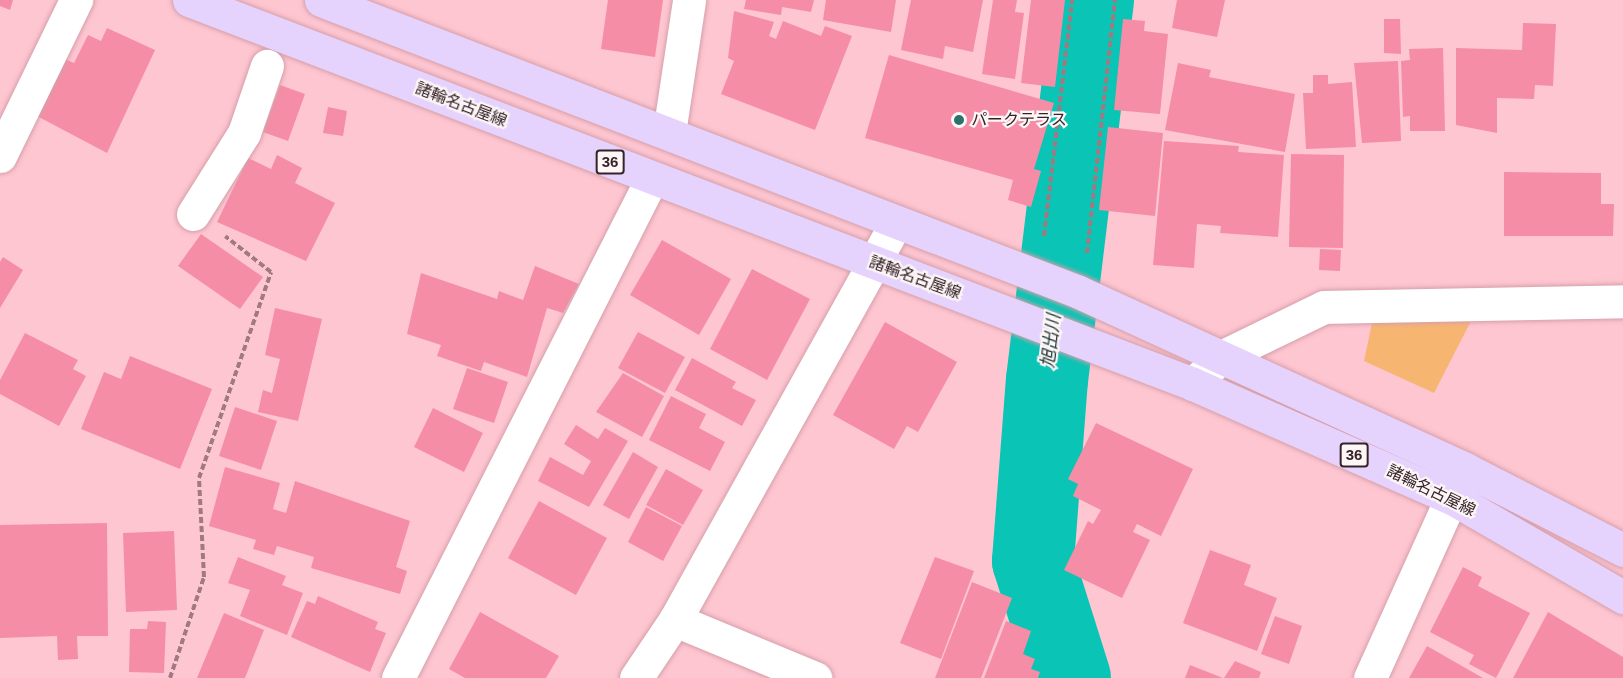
<!DOCTYPE html>
<html>
<head>
<meta charset="utf-8">
<style>
	body { margin:0 }
	#map { position:relative; width:1623px; height:678px; overflow:hidden; background:#fec6d1; font-family:Helvetica,"Noto Sans JP",sans-serif }
	div>[style] { position:absolute }
	.green>* { inset:0; background:#f7b572 }
	.river>* { height:82px; margin:-41px; padding:0 41px; transform-origin:41px; border-radius:41px; background:#0ac4b5 }
	.building>* { inset:0; background:#f58da6 }
	.path>* { height:4px; margin-top:-2px; transform-origin:0; background:repeating-linear-gradient(90deg,#a17981 0 6px,transparent 0 9px) }
	.roads { filter:drop-shadow(0 0 2px #d59faa) drop-shadow(0 0 2px #d59faa) }
	.minor>* { height:33px; margin:-16.5px; padding:0 16.5px; transform-origin:16.5px; border-radius:16.5px; background:#fff }
	.major>* { height:33px; margin:-16.5px; padding:0 16.5px; transform-origin:16.5px; border-radius:16.5px; background:#e6d3fd }
	.dots>* { width:16px; height:16px; translate:-50% -50%; box-sizing:border-box; border:3px solid #fcf6f7; border-radius:50% }
	span { translate:-50% -50%; white-space:nowrap; text-align:center; line-height:1.15; -webkit-text-stroke:4.5px #fcf6f7; paint-order:stroke }
	.shield-label span { padding:2px 4px; background:#fcf6f7; border:2px solid; border-radius:4px; -webkit-text-stroke-width:0 }
	.shield-label { font-size:15px; color:#372227; font-weight:700 }
	.street-label { font-size:16px; color:#372227 }
	.poi-label { font-size:16px; color:#372227 }
	.left { translate:0 -50%; text-align:left }
	.water-label { font-size:18px; color:#213a36; font-style:italic }
</style>
</head>
<body>
<div id="map">
	<div class="green">
		<i style="clip-path:polygon(1471px 321px,1434px 393px,1364px 361px,1372px 323px)"></i>
	</div>
	<div class="river">
		<i style="left:1070px;top:678px;width:123px;rotate:-107.5deg"></i>
		<i style="left:1033px;top:561px;width:182px;rotate:-85.6deg"></i>
		<i style="left:1047px;top:380px;width:383px;rotate:-83.1deg"></i>
	</div>
	<div class="building">
		<i style="clip-path:polygon(0 0,13px 0,10px 10px,0 6px)"></i>
		<i style="clip-path:polygon(608px 0,663px 0,655px 57px,601px 49px)"></i>
		<i style="clip-path:polygon(746px 0,814px 0,811px 12px,782px 7px,781px 15px,744px 9px)"></i>
		<i style="clip-path:polygon(826px 0,896px 0,891px 32px,823px 20px)"></i>
		<i style="clip-path:polygon(911px 0,983px 0,973px 52px,945px 46px,943px 59px,901px 50px)"></i>
		<i style="clip-path:polygon(993px 0,1017px 0,1015px 12px,1024px 13px,1015px 79px,982px 74px)"></i>
		<i style="clip-path:polygon(1031px 0,1065px 0,1055px 87px,1021px 83px)"></i>
		<i style="clip-path:polygon(1177px 0,1225px 0,1217px 37px,1172px 28px)"></i>
		<i style="clip-path:polygon(734px 11px,774px 22px,769px 36px,776px 39px,783px 21px,821px 36px,825px 26px,852px 36px,815px 130px,721px 94px,734px 61px,728px 58px)"></i>
		<i style="clip-path:polygon(1123px 19px,1145px 21px,1144px 31px,1168px 34px,1160px 114px,1114px 110px)"></i>
		<i style="clip-path:polygon(1384px 19px,1400px 19px,1401px 54px,1384px 53px)"></i>
		<i style="clip-path:polygon(1523px 23px,1556px 24px,1553px 86px,1535px 85px,1534px 99px,1497px 98px,1497px 133px,1456px 125px,1456px 48px,1522px 50px)"></i>
		<i style="clip-path:polygon(107px 28px,155px 50px,107px 153px,37px 116px,65px 59px,74px 63px,88px 35px,101px 41px)"></i>
		<i style="clip-path:polygon(1443px 48px,1445px 131px,1410px 131px,1410px 116px,1403px 117px,1401px 61px,1410px 60px,1409px 49px)"></i>
		<i style="clip-path:polygon(889px 55px,1054px 103px,1034px 169px,1041px 171px,1031px 207px,1008px 200px,1013px 180px,865px 138px)"></i>
		<i style="clip-path:polygon(1398px 61px,1401px 141px,1362px 143px,1354px 63px)"></i>
		<i style="clip-path:polygon(1178px 63px,1211px 70px,1209px 77px,1295px 94px,1285px 152px,1165px 130px)"></i>
		<i style="clip-path:polygon(1313px 75px,1328px 75px,1328px 84px,1352px 82px,1356px 147px,1306px 149px,1303px 93px,1313px 93px)"></i>
		<i style="clip-path:polygon(280px 85px,305px 94px,288px 141px,263px 132px)"></i>
		<i style="clip-path:polygon(328px 107px,347px 111px,343px 136px,323px 133px)"></i>
		<i style="clip-path:polygon(1108px 127px,1163px 133px,1155px 216px,1099px 210px)"></i>
		<i style="clip-path:polygon(1164px 141px,1239px 146px,1238px 152px,1284px 155px,1278px 237px,1220px 233px,1221px 226px,1197px 224px,1194px 268px,1153px 265px)"></i>
		<i style="clip-path:polygon(1291px 154px,1344px 155px,1343px 248px,1289px 247px)"></i>
		<i style="clip-path:polygon(277px 155px,302px 168px,295px 183px,335px 203px,306px 261px,217px 222px,248px 158px,271px 169px)"></i>
		<i style="clip-path:polygon(1504px 172px,1601px 173px,1601px 204px,1614px 204px,1613px 236px,1504px 236px)"></i>
		<i style="clip-path:polygon(201px 234px,263px 277px,240px 309px,178px 266px)"></i>
		<i style="clip-path:polygon(662px 240px,731px 279px,699px 335px,630px 295px)"></i>
		<i style="clip-path:polygon(1320px 249px,1341px 250px,1340px 271px,1319px 270px)"></i>
		<i style="clip-path:polygon(3px 257px,23px 270px,0 308px,0 262px)"></i>
		<i style="clip-path:polygon(535px 266px,579px 284px,563px 313px,547px 308px,527px 377px,484px 362px,481px 371px,437px 356px,441px 345px,407px 334px,421px 273px,497px 299px,499px 291px,523px 300px)"></i>
		<i style="clip-path:polygon(752px 269px,810px 299px,767px 380px,710px 349px)"></i>
		<i style="clip-path:polygon(275px 308px,322px 319px,298px 421px,258px 412px,263px 390px,272px 393px,280px 359px,265px 355px)"></i>
		<i style="clip-path:polygon(885px 322px,957px 362px,918px 432px,907px 426px,894px 449px,833px 415px)"></i>
		<i style="clip-path:polygon(638px 332px,685px 357px,665px 393px,618px 368px)"></i>
		<i style="clip-path:polygon(25px 333px,78px 360px,73px 369px,86px 376px,59px 426px,0 394px,0 380px)"></i>
		<i style="clip-path:polygon(130px 356px,212px 389px,180px 469px,81px 429px,104px 372px,121px 379px)"></i>
		<i style="clip-path:polygon(692px 358px,736px 382px,732px 388px,756px 400px,742px 426px,675px 390px)"></i>
		<i style="clip-path:polygon(467px 368px,508px 382px,494px 423px,453px 409px)"></i>
		<i style="clip-path:polygon(623px 373px,664px 396px,642px 437px,596px 412px)"></i>
		<i style="clip-path:polygon(671px 396px,706px 414px,699px 428px,725px 442px,710px 471px,649px 440px)"></i>
		<i style="clip-path:polygon(235px 407px,277px 421px,261px 470px,219px 456px)"></i>
		<i style="clip-path:polygon(433px 408px,483px 433px,464px 472px,414px 447px)"></i>
		<i style="clip-path:polygon(1096px 423px,1193px 469px,1161px 536px,1137px 524px,1133px 532px,1150px 540px,1122px 598px,1064px 570px,1088px 521px,1093px 524px,1101px 510px,1073px 496px,1078px 484px,1068px 479px)"></i>
		<i style="clip-path:polygon(576px 425px,598px 439px,605px 428px,628px 441px,589px 507px,538px 481px,550px 457px,583px 475px,591px 461px,564px 444px)"></i>
		<i style="clip-path:polygon(633px 452px,658px 467px,629px 519px,603px 505px)"></i>
		<i style="clip-path:polygon(225px 467px,280px 483px,273px 509px,286px 513px,295px 481px,410px 521px,396px 567px,407px 571px,400px 594px,311px 568px,314px 557px,277px 546px,274px 555px,253px 549px,256px 540px,209px 526px)"></i>
		<i style="clip-path:polygon(666px 469px,703px 490px,683px 525px,646px 505px)"></i>
		<i style="clip-path:polygon(539px 501px,607px 538px,576px 595px,508px 558px)"></i>
		<i style="clip-path:polygon(646px 507px,682px 526px,663px 561px,628px 542px)"></i>
		<i style="clip-path:polygon(107px 523px,108px 636px,77px 636px,78px 659px,58px 660px,57px 636px,0 638px,0 525px)"></i>
		<i style="clip-path:polygon(174px 531px,177px 610px,126px 612px,123px 533px)"></i>
		<i style="clip-path:polygon(1210px 550px,1251px 565px,1244px 585px,1277px 598px,1257px 651px,1183px 623px)"></i>
		<i style="clip-path:polygon(238px 557px,286px 576px,282px 585px,303px 593px,287px 635px,240px 616px,250px 590px,228px 583px)"></i>
		<i style="clip-path:polygon(935px 557px,974px 571px,941px 659px,900px 643px)"></i>
		<i style="clip-path:polygon(1463px 567px,1482px 577px,1478px 586px,1530px 613px,1496px 678px,1469px 664px,1474px 655px,1430px 632px)"></i>
		<i style="clip-path:polygon(972px 582px,1012px 598px,981px 678px,935px 678px)"></i>
		<i style="clip-path:polygon(318px 596px,378px 622px,375px 629px,386px 633px,370px 672px,291px 637px,307px 601px,315px 604px)"></i>
		<i style="clip-path:polygon(480px 612px,559px 656px,546px 678px,465px 678px,449px 669px)"></i>
		<i style="clip-path:polygon(1548px 612px,1623px 657px,1623px 678px,1513px 678px)"></i>
		<i style="clip-path:polygon(224px 613px,264px 630px,245px 678px,197px 678px)"></i>
		<i style="clip-path:polygon(1275px 616px,1302px 626px,1289px 664px,1261px 654px)"></i>
		<i style="clip-path:polygon(148px 621px,166px 622px,164px 673px,129px 672px,130px 629px,147px 629px)"></i>
		<i style="clip-path:polygon(1006px 621px,1031px 631px,1023px 654px,1035px 659px,1031px 669px,1040px 672px,1038px 678px,984px 678px)"></i>
		<i style="clip-path:polygon(1427px 646px,1483px 678px,1409px 678px)"></i>
		<i style="clip-path:polygon(1235px 661px,1261px 672px,1259px 678px,1224px 678px)"></i>
		<i style="clip-path:polygon(1190px 665px,1223px 678px,1185px 678px)"></i>
	</div>
	<div class="path">
		<i style="left:1044px;top:236px;width:238px;rotate:-83.2deg"></i>
		<i style="left:1087px;top:253px;width:255px;rotate:-83.7deg"></i>
		<i style="left:170px;top:678px;width:107px;rotate:-71.4deg"></i>
		<i style="left:204px;top:577px;width:99px;rotate:-92.9deg"></i>
		<i style="left:199px;top:478px;width:218px;rotate:-70.7deg"></i>
		<i style="left:271px;top:272px;width:58px;rotate:-142deg"></i>
	</div>
	<div class="roads">
		<div class="minor">
			<i style="left:669px;top:133px;width:134px;rotate:-81.4deg"></i>
			<i style="left:0;top:156px;width:174px;rotate:-64deg"></i>
			<i style="left:193px;top:214px;width:96px;rotate:-57.8deg"></i>
			<i style="left:244px;top:133px;width:71px;rotate:-71.1deg"></i>
			<i style="left:1193px;top:384px;width:39px;rotate:-44deg"></i>
			<i style="left:1221px;top:357px;width:114px;rotate:-25.9deg"></i>
			<i style="left:1324px;top:307px;width:299px;rotate:-1.1deg"></i>
			<i style="left:675px;top:620px;width:152px;rotate:22.5deg"></i>
			<i style="left:398px;top:678px;width:561px;rotate:-63.07deg"></i>
			<i style="left:636px;top:678px;width:70px;rotate:-56.1deg"></i>
			<i style="left:675px;top:620px;width:454px;rotate:-60.9deg"></i>
			<i style="left:1370px;top:678px;width:226px;rotate:-65.7deg"></i>
		</div>
		<div class="major">
			<i style="left:189px;top:0;width:1075px;rotate:20.93deg"></i>
			<i style="left:1193px;top:384px;width:283px;rotate:23.8deg"></i>
			<i style="left:1452px;top:498px;width:198px;rotate:30.1deg"></i>
			<i style="left:321px;top:0;width:812px;rotate:21.07deg"></i>
			<i style="left:1079px;top:292px;width:425px;rotate:24.6deg"></i>
			<i style="left:1465px;top:469px;width:178px;rotate:27.1deg"></i>
		</div>
	</div>
	<div class="dots">
		<i style="left:959px;top:120px;background:#2a726a"></i>
	</div>
	<div class="shield-label">
		<span style="left:610px;top:162px">36</span>
		<span style="left:1354px;top:455px">36</span>
	</div>
	<div class="street-label">
		<span style="left:461px;top:105px;rotate:21deg">諸輪名古屋線</span>
		<span style="left:915px;top:278px;rotate:20deg">諸輪名古屋線</span>
		<span style="left:1431px;top:491px;rotate:26deg">諸輪名古屋線</span>
	</div>
	<div class="poi-label">
		<span class="left" style="left:971px;top:120px">パークテラス</span>
	</div>
	<div class="water-label">
		<span style="left:1051px;top:341px;rotate:-83deg">旭出川</span>
	</div>
</div>
</body>
</html>
